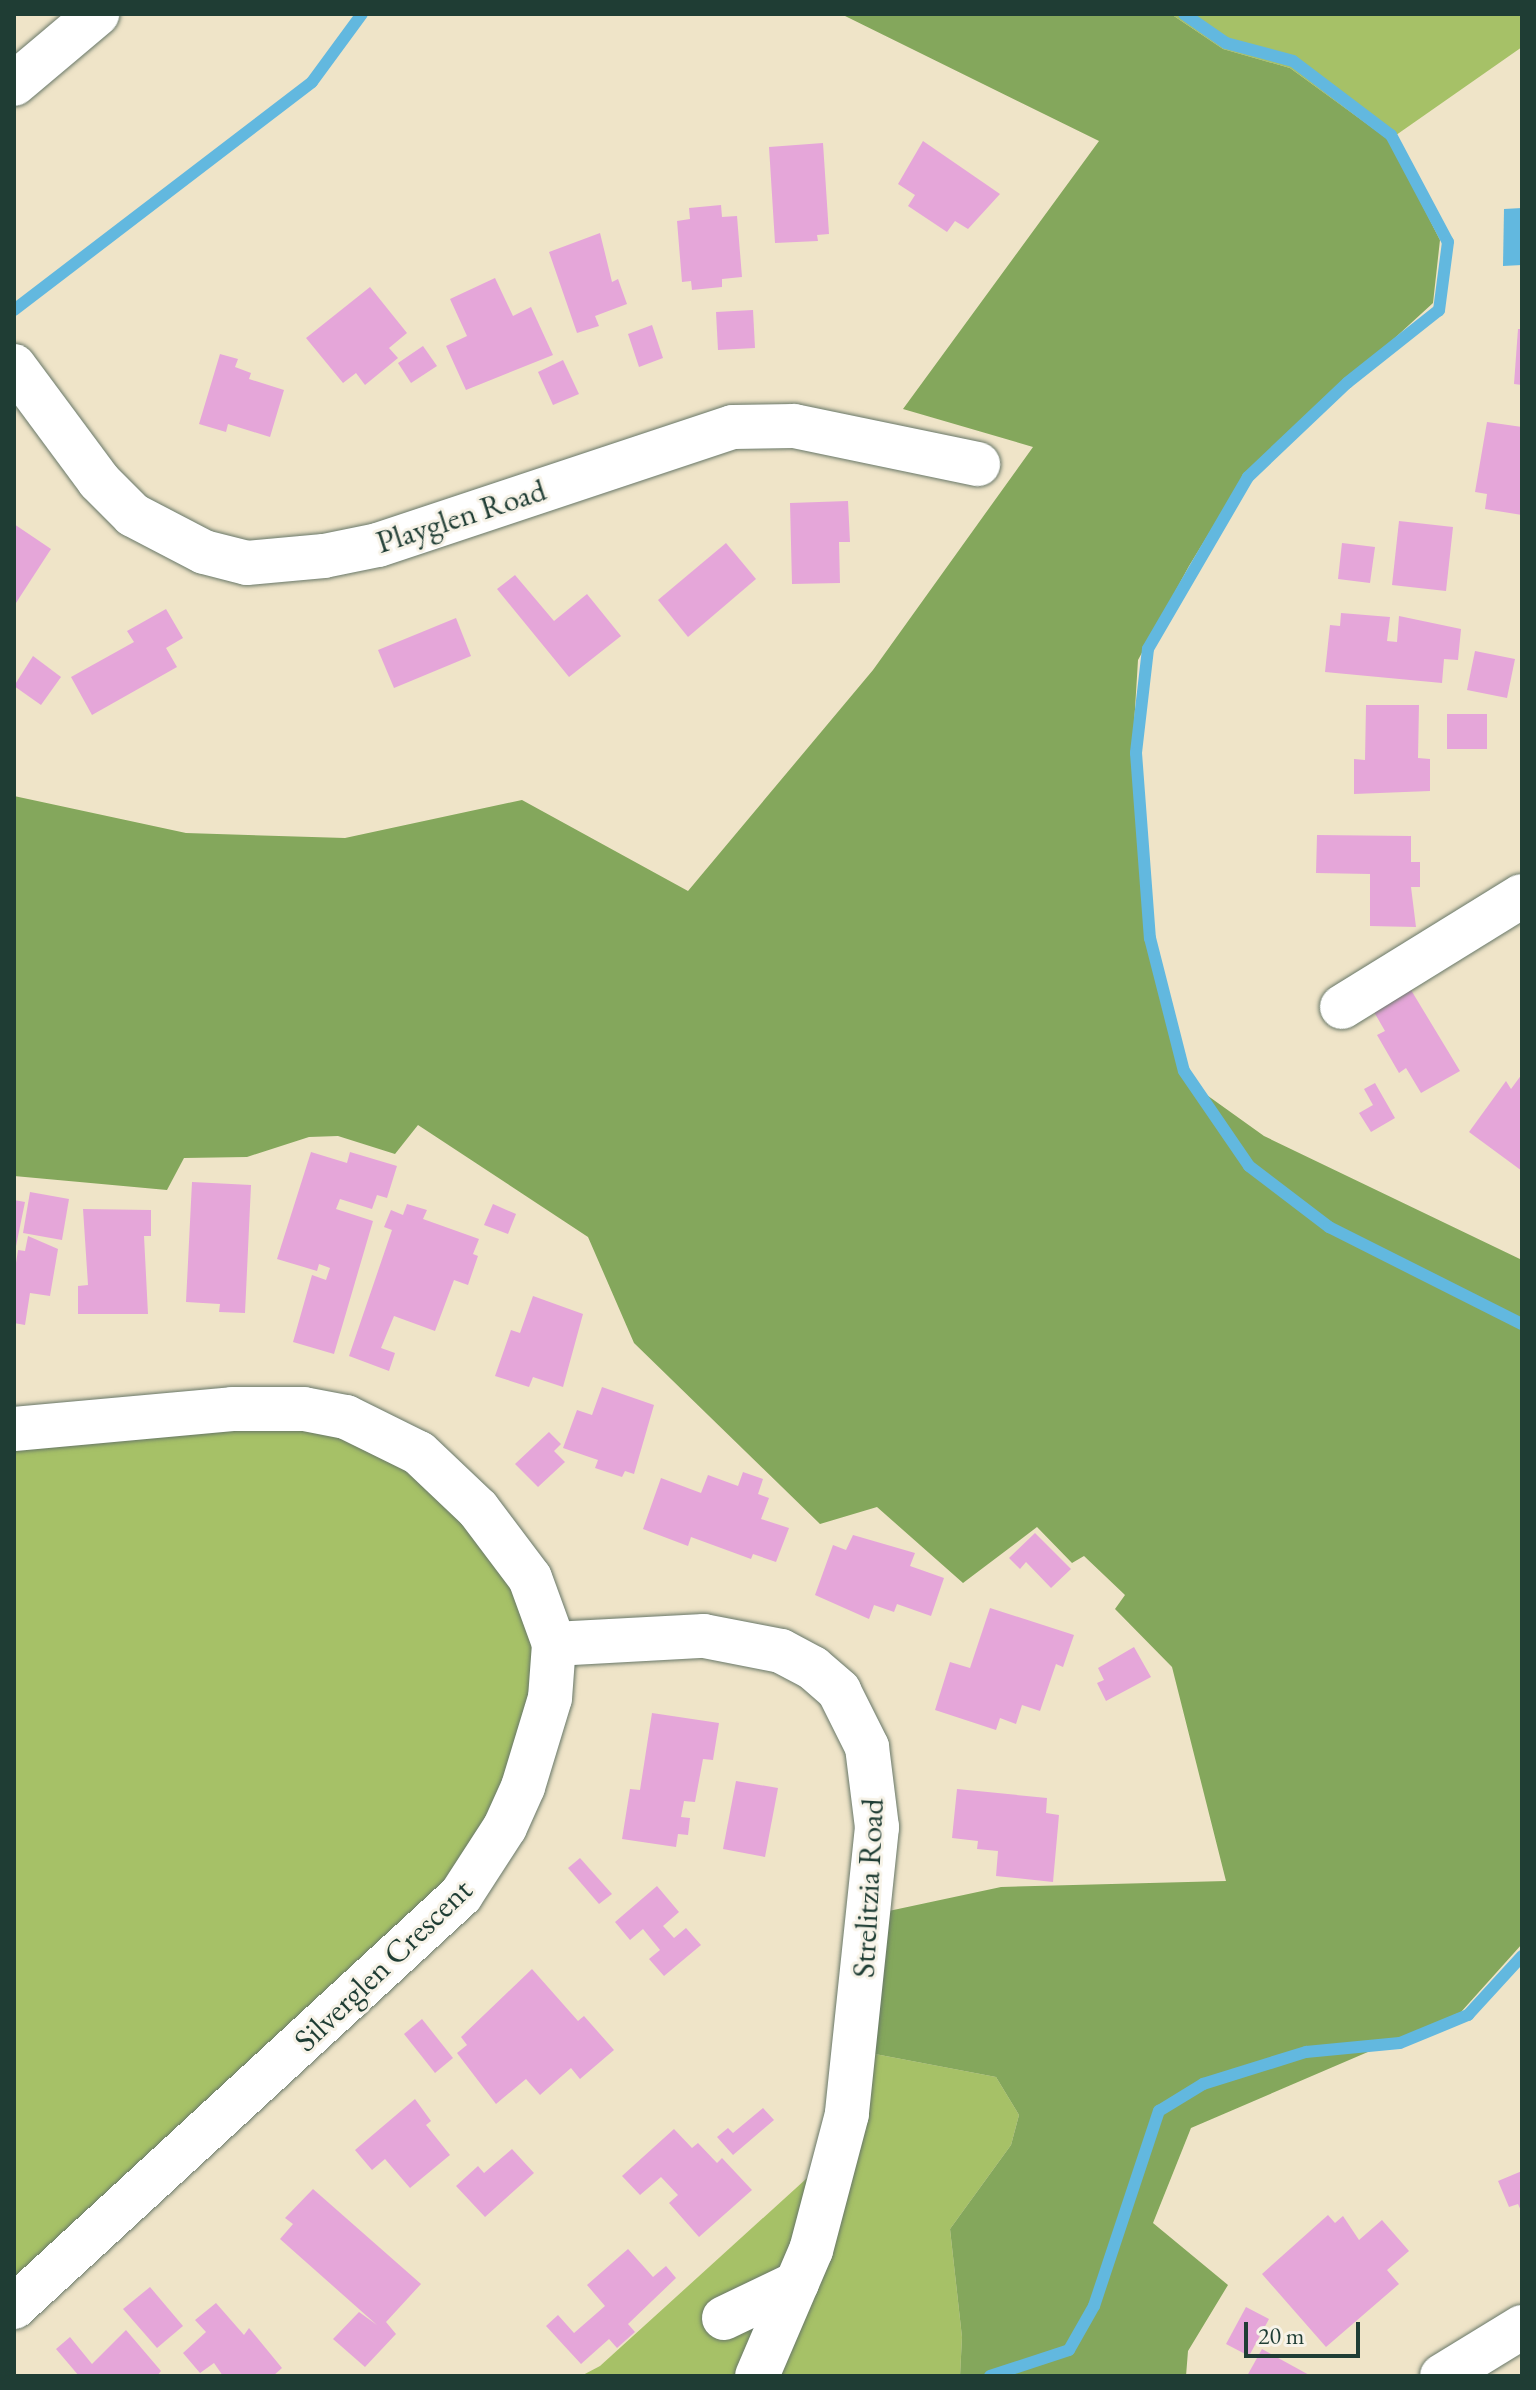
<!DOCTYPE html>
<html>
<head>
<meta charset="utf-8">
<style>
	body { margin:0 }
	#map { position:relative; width:1536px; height:2390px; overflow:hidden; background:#efe4c8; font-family:"EB Garamond",serif }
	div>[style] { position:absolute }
	.green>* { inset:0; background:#a6c167 }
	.forest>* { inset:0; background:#84a75c }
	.water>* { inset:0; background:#62b8df }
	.stream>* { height:12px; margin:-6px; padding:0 6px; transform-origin:6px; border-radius:6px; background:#62b8df }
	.building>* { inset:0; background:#e5a6d9 }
	.roads { filter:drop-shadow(0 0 2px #687768) drop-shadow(0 0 2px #687768) }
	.minor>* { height:44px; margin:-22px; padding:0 22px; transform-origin:22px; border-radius:22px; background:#fff }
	span { translate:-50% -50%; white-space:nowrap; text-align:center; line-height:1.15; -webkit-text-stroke:6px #f7f3e8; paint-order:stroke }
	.street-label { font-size:32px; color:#1f3d34 }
	.frame { position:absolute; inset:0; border:16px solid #1f3d34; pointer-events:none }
	.scale { position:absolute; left:1244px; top:2322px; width:116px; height:36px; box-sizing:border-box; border:4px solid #1f3d34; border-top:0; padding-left:10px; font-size:24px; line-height:28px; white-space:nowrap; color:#1f3d34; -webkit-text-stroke:6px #f7f3e8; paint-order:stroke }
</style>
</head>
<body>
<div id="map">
	<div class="green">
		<i style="clip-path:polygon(1171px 14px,1522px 14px,1522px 47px,1389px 140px,1290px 68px,1223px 49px)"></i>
		<i style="clip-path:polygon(348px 1415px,543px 1600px,507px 1828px,14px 2308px,14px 1427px)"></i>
		<i style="clip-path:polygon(854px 2050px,996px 2077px,1019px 2115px,1011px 2145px,950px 2229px,962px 2337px,960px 2376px,581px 2376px,600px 2366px,839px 2149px)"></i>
	</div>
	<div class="forest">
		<i style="clip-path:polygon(841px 14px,1171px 14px,1223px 49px,1290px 68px,1389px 140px,1440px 240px,1433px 303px,1244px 476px,1189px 566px,1138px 660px,1132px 758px,1147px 939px,1183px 1078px,1264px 1136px,1522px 1260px,1522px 1944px,1461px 2012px,1191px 2128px,1153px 2223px,1228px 2285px,1188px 2351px,1186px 2376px,960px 2376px,962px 2337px,950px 2229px,1011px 2145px,1019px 2115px,996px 2077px,854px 2050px,870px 1915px,1001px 1887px,1226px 1881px,1172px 1667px,1115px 1609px,1125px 1595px,1084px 1556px,1072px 1563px,1037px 1527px,963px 1583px,877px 1507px,820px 1524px,634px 1343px,588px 1237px,418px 1125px,395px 1154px,338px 1136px,309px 1137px,247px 1157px,184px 1158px,167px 1190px,14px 1176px,14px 796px,186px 833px,345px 838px,522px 800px,688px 891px,873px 670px,1033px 447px,903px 409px,1099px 141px)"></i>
	</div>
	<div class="water">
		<i style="clip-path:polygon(1522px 208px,1522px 265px,1503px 266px,1504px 209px)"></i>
	</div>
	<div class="stream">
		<i style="left:1184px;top:14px;width:51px;rotate:34.6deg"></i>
		<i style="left:1226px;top:43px;width:69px;rotate:15deg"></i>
		<i style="left:1293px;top:61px;width:123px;rotate:37.1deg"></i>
		<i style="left:1391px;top:135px;width:121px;rotate:62deg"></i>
		<i style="left:1448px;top:242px;width:69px;rotate:97.5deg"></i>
		<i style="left:1439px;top:310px;width:117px;rotate:141.6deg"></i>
		<i style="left:1347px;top:383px;width:137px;rotate:136.5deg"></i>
		<i style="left:1248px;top:477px;width:199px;rotate:120.2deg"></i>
		<i style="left:1148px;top:649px;width:105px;rotate:96.6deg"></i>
		<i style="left:1136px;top:753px;width:186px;rotate:85.7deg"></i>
		<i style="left:1150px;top:938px;width:137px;rotate:75.7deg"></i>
		<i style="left:1184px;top:1071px;width:115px;rotate:55.6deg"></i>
		<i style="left:1249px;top:1166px;width:101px;rotate:37.3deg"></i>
		<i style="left:1329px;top:1227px;width:216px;rotate:26.7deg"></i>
		<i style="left:14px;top:310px;width:375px;rotate:-37.4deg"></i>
		<i style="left:312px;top:82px;width:84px;rotate:-53.7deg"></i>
		<i style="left:990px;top:2376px;width:83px;rotate:-18.2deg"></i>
		<i style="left:1069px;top:2350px;width:51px;rotate:-60.4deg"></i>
		<i style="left:1094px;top:2306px;width:206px;rotate:-71.6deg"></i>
		<i style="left:1159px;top:2111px;width:52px;rotate:-31.5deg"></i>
		<i style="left:1203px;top:2084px;width:108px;rotate:-17.3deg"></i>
		<i style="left:1306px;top:2052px;width:94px;rotate:-5.5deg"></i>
		<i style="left:1400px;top:2043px;width:74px;rotate:-22.4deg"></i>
		<i style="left:1468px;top:2015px;width:80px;rotate:-47.5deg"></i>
	</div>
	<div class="building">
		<i style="clip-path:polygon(923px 141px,1000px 194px,968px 229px,955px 221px,947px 232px,908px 206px,915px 195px,898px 184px)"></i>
		<i style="clip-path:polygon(823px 143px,829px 234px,817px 235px,818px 241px,775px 243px,769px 147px)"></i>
		<i style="clip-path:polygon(721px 205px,722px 217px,737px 216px,742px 277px,722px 279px,722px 287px,692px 290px,691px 281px,682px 282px,677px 221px,690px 219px,689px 208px)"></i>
		<i style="clip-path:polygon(600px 233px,612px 282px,618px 279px,627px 304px,595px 316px,599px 326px,577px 333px,549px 252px)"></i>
		<i style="clip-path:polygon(495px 278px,513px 316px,531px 307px,553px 355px,466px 390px,446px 346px,467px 336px,450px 299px)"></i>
		<i style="clip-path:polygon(370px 287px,407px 333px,389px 348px,398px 358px,365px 385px,356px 373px,343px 383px,306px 338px)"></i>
		<i style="clip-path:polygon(753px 310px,755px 348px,718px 350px,716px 312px)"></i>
		<i style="clip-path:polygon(652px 325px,663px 358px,639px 367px,628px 334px)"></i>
		<i style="clip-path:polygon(1518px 329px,1522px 329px,1522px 385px,1514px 384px)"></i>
		<i style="clip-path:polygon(423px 346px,437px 366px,411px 383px,398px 363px)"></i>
		<i style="clip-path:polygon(220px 354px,238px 359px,235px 367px,251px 373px,249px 379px,284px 390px,270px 437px,228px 424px,226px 432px,199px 424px)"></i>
		<i style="clip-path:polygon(563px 360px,579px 394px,553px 405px,538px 372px)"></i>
		<i style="clip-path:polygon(1487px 422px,1522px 427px,1522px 515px,1485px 509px,1487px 494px,1475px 492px)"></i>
		<i style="clip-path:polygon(848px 501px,850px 542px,839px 542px,840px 583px,792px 584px,790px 503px)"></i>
		<i style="clip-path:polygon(1399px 521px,1453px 527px,1446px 591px,1392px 585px)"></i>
		<i style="clip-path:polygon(14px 524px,51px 549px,14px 606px)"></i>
		<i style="clip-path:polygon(726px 543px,756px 579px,688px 637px,658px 600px)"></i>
		<i style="clip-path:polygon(1342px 543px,1375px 547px,1370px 583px,1338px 579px)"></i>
		<i style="clip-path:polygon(515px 575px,554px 621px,587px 594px,621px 636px,569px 677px,497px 589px)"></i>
		<i style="clip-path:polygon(166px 609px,183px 638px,166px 648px,177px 667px,92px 715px,71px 677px,134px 642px,127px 631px)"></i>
		<i style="clip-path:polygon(1341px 613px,1390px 617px,1387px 641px,1397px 642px,1399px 616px,1461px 629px,1458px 660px,1444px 659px,1442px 683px,1325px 672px,1330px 625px,1340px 626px)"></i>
		<i style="clip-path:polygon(456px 618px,471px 656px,394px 688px,378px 650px)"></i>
		<i style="clip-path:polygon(1475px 651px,1515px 659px,1507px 698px,1467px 690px)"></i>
		<i style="clip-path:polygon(33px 656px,61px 677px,41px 705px,14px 686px)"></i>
		<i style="clip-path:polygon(1366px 705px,1419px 705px,1418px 758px,1430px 759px,1430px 791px,1354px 794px,1354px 759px,1365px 760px)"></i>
		<i style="clip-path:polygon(1447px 714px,1487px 714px,1487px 749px,1447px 749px)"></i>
		<i style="clip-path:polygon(1317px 835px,1411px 836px,1411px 862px,1420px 862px,1420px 887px,1411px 887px,1416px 927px,1370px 926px,1370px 874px,1316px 873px)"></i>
		<i style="clip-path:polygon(1411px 990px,1460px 1071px,1421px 1093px,1406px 1068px,1399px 1073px,1377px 1035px,1385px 1031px,1374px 1012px)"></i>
		<i style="clip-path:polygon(1522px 1074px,1522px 1171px,1469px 1132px,1506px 1081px,1511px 1089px)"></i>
		<i style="clip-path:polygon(1375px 1083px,1395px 1118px,1371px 1132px,1359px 1113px,1373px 1105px,1364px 1089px)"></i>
		<i style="clip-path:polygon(311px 1152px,347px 1163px,350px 1152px,397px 1166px,387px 1198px,377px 1195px,372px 1209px,340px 1199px,336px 1209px,373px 1221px,334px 1354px,293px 1342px,312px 1275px,326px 1280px,330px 1268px,319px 1264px,317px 1271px,277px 1259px)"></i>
		<i style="clip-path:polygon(192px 1182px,251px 1185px,245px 1313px,219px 1312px,220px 1304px,186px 1302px)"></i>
		<i style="clip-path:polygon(30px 1192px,69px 1199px,62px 1240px,23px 1233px)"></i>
		<i style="clip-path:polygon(14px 1200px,25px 1202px,15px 1251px,14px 1250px)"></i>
		<i style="clip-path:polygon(407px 1204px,427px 1210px,423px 1219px,479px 1239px,473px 1254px,478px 1256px,468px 1285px,454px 1280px,435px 1331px,394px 1316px,381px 1348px,395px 1353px,389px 1371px,349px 1356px,392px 1230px,384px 1227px,391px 1210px,403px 1215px)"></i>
		<i style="clip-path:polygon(493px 1204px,516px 1214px,508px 1234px,484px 1225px)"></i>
		<i style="clip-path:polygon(83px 1209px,151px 1210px,151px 1236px,144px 1236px,148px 1314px,78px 1314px,78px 1286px,88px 1285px)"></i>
		<i style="clip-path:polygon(28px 1236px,58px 1249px,50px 1296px,30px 1293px,25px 1325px,14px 1323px,14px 1276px,18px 1250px,25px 1251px)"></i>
		<i style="clip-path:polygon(533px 1296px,583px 1314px,563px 1387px,533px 1377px,529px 1387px,495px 1376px,511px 1330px,520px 1333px)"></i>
		<i style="clip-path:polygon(602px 1387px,654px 1405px,634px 1474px,625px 1471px,622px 1477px,595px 1468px,598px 1460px,563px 1448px,577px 1410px,592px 1415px)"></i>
		<i style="clip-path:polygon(549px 1432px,561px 1444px,554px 1451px,565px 1462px,538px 1487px,515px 1464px)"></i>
		<i style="clip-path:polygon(743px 1472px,763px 1479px,758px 1494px,769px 1498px,761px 1519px,789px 1528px,776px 1562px,753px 1554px,751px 1559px,691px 1537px,688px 1546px,643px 1529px,661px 1478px,701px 1493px,708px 1475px,738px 1486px)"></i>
		<i style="clip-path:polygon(1035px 1533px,1071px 1569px,1051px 1588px,1026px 1562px,1020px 1569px,1009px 1558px)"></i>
		<i style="clip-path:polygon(853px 1535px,915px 1553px,910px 1566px,944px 1578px,931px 1616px,897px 1604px,894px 1612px,874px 1605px,869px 1619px,815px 1595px,833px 1545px,846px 1550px)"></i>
		<i style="clip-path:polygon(990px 1608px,1074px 1635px,1063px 1667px,1056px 1664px,1040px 1711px,1022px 1705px,1016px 1724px,1000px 1718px,996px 1730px,935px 1710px,950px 1662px,970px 1668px)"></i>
		<i style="clip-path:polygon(1134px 1647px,1151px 1677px,1106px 1701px,1097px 1683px,1104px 1680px,1098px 1668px)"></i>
		<i style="clip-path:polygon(652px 1713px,719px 1723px,713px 1760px,703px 1759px,695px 1802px,684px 1801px,681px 1817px,690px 1818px,688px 1835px,678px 1834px,676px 1847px,622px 1839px,630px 1789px,640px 1790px)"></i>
		<i style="clip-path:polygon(736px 1781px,778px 1788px,765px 1857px,723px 1849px)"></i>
		<i style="clip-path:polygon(957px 1789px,1047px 1798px,1046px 1813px,1059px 1815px,1053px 1882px,996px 1876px,998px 1851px,977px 1849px,978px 1841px,952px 1838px)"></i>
		<i style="clip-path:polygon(580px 1858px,612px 1894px,599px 1904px,568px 1868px)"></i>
		<i style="clip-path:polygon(657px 1886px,679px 1912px,663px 1926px,674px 1938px,686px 1928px,701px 1945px,664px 1976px,649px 1959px,660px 1950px,643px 1929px,630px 1940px,615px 1922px)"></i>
		<i style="clip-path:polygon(532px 1969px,578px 2021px,584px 2016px,614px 2050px,580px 2079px,571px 2068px,540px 2095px,526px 2079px,496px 2104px,457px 2053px,467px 2045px,461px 2037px)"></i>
		<i style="clip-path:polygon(422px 2019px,453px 2058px,435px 2073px,404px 2034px)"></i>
		<i style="clip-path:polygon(415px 2099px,431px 2121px,426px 2125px,450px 2155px,410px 2188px,385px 2159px,372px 2170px,355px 2150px)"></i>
		<i style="clip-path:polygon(763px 2108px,774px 2120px,733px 2155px,717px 2137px,728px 2128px,733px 2133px)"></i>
		<i style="clip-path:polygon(674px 2129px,692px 2148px,698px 2143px,717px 2163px,722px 2158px,752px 2190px,699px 2237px,669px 2203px,678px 2195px,661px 2177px,640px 2195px,622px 2176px)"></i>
		<i style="clip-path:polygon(512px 2149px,534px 2173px,485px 2217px,456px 2186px,478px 2166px,484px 2173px)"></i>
		<i style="clip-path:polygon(1522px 2171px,1522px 2213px,1518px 2204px,1509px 2207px,1498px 2181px)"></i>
		<i style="clip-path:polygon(313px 2189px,421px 2284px,386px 2322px,396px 2334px,365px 2367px,333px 2339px,359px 2312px,377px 2325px,280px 2239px,293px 2224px,285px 2218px)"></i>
		<i style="clip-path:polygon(1328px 2215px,1335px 2223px,1343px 2216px,1359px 2240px,1382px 2220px,1409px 2251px,1387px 2270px,1399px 2284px,1326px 2347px,1262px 2274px)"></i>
		<i style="clip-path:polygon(628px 2249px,653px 2277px,666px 2266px,676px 2278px,628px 2324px,635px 2332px,617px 2348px,609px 2339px,581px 2364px,546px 2326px,558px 2315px,574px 2333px,605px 2306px,587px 2285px)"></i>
		<i style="clip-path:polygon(150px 2287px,183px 2326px,157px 2348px,123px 2309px)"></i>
		<i style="clip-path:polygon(216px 2303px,244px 2335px,249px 2328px,282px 2368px,273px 2376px,223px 2376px,214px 2363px,200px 2373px,183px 2353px,206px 2332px,195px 2320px)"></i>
		<i style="clip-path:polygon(1246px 2307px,1269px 2319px,1249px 2356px,1226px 2344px)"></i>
		<i style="clip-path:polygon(126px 2330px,161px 2371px,157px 2376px,79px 2376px,56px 2349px,70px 2337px,92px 2364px)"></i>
		<i style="clip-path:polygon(1262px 2349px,1311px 2376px,1247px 2376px)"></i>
	</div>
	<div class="roads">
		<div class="minor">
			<i style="left:14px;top:84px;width:109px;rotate:-40.1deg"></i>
			<i style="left:14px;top:366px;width:143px;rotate:53.5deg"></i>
			<i style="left:99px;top:481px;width:48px;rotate:45deg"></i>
			<i style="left:133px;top:515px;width:80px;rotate:27.5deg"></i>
			<i style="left:204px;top:552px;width:44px;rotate:14.3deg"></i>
			<i style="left:247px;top:563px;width:77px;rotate:-5.2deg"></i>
			<i style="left:324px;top:556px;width:55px;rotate:-11.5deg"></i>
			<i style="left:378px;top:545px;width:374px;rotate:-18.4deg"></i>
			<i style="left:733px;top:427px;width:61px;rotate:-0.9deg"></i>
			<i style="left:794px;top:426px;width:188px;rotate:11.7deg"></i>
			<i style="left:1342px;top:1007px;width:211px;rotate:-31.7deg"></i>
			<i style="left:14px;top:1429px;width:219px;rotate:-5.2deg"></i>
			<i style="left:232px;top:1409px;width:72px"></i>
			<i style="left:304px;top:1409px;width:43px;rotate:10.8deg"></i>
			<i style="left:346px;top:1417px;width:81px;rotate:26.3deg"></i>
			<i style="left:419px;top:1453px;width:81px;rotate:43.5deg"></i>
			<i style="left:478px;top:1509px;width:86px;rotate:53deg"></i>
			<i style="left:530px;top:1578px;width:70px;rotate:70deg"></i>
			<i style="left:554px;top:1644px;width:54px;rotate:94.2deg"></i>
			<i style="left:550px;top:1698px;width:93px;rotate:106.9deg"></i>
			<i style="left:523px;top:1787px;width:44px;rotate:114.2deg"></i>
			<i style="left:505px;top:1827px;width:81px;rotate:122.9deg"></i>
			<i style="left:461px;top:1895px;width:608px;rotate:137.33deg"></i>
			<i style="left:554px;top:1644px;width:150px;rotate:-3.1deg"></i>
			<i style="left:704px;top:1636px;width:78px;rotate:11deg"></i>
			<i style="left:781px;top:1651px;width:36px;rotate:28deg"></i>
			<i style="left:813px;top:1668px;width:35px;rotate:41deg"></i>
			<i style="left:839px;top:1691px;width:63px;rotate:63.4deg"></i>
			<i style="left:867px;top:1747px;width:81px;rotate:82.9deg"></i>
			<i style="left:877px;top:1827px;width:289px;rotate:96deg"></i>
			<i style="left:847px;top:2114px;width:141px;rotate:104.8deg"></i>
			<i style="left:811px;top:2250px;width:137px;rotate:113.2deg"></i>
			<i style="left:724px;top:2318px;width:81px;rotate:-25.6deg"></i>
			<i style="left:1442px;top:2376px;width:94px;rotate:-31.5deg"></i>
		</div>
	</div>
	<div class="street-label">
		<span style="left:461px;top:516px;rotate:-18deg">Playglen Road</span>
		<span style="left:868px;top:1888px;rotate:-87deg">Strelitzia Road</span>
		<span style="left:383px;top:1965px;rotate:-44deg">Silverglen Crescent</span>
	</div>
	<div class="frame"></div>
	<div class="scale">20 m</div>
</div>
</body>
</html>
